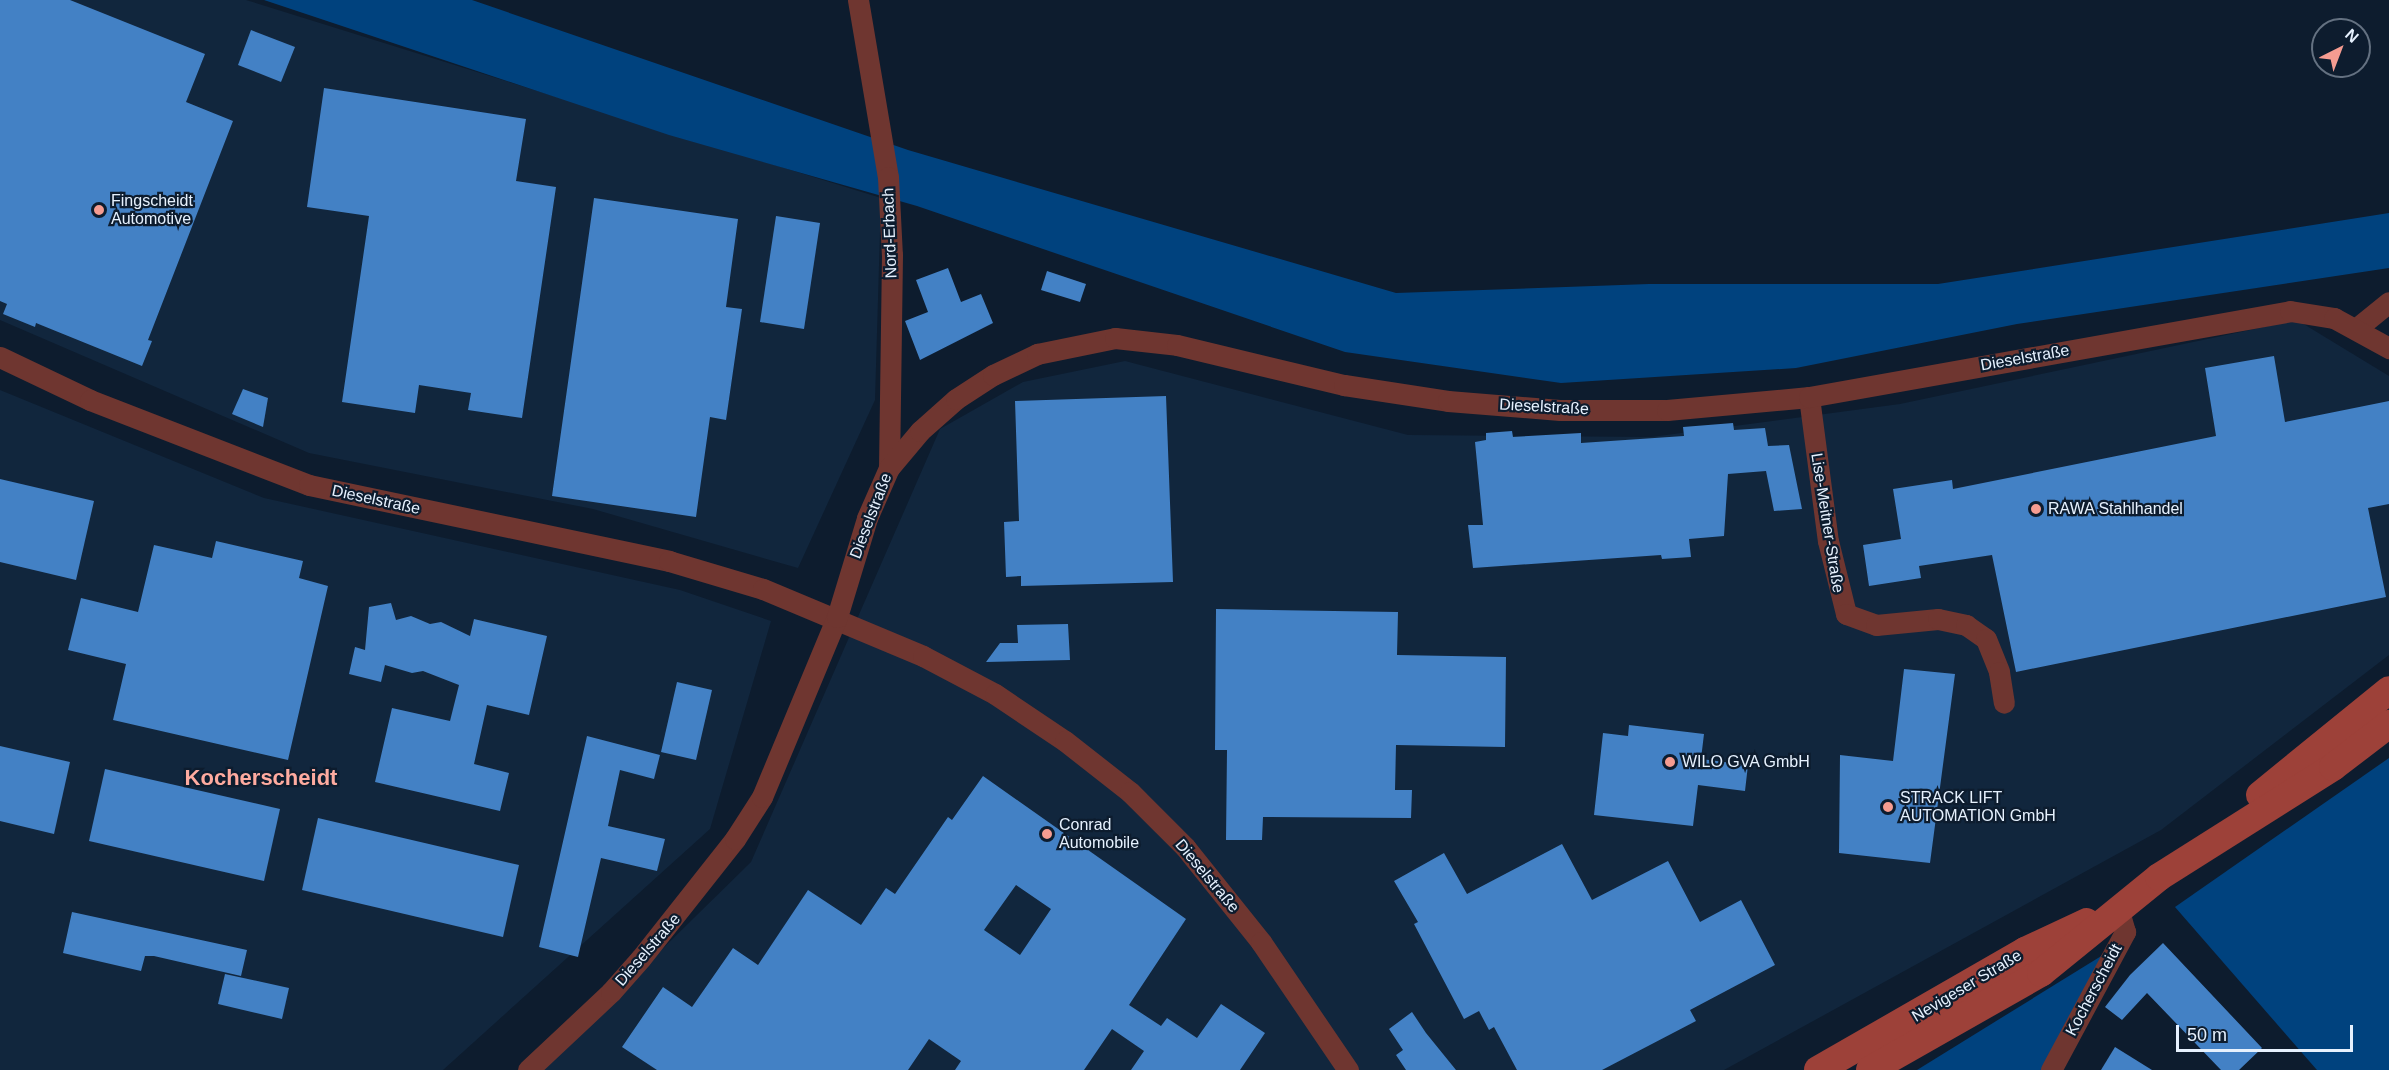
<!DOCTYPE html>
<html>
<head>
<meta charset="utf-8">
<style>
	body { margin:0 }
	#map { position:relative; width:2389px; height:1070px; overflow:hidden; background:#0d1c2e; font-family:Helvetica,sans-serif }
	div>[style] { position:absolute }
	.built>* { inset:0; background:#11263d }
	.green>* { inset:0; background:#00427e }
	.building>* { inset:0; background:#4381c5 }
	.minor>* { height:21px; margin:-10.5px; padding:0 10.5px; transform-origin:10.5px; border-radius:10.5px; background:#6f3630 }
	.secondary>* { height:28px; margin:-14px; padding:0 14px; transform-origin:14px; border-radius:14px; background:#9d4139 }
	.dots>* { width:16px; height:16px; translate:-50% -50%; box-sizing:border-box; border:3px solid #0d1c2e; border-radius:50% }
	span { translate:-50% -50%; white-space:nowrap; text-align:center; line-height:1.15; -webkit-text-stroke:4.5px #0d1c2e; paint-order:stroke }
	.poi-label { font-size:16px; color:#e6f1fe }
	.left { translate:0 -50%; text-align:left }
	.street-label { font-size:16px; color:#e6f1fe }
	.district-label { font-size:22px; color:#feaba0; font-weight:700 }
	.north { position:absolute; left:2311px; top:18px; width:60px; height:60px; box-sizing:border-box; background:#0d1c2e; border:2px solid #647181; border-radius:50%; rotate:42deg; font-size:16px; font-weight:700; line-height:24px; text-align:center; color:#e6f1fe }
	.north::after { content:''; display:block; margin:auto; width:21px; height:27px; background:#f59c91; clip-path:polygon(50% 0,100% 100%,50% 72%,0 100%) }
	.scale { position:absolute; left:2176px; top:1025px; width:177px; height:27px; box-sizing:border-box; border:3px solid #e6f1fe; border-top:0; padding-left:8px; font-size:18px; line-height:21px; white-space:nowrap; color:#e6f1fe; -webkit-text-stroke:4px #0d1c2e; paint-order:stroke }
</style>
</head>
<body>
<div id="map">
	<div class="built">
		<i style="clip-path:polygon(0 0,246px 0,881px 198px,875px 400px,798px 568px,593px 509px,309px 453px,0 320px)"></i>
		<i style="clip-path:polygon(2297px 320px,2389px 376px,2389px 655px,2161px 830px,1724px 1070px,539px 1070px,751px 862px,940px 429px,1023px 382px,1125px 361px,1408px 435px,1651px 437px,1900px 404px)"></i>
		<i style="clip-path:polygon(0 390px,264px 498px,680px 590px,771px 621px,710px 829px,443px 1070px,0 1070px)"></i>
	</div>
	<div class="green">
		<i style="clip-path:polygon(264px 0,472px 0,908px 150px,1396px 293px,1649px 284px,1938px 284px,2389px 213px,2389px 268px,2017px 324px,1796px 368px,1561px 383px,1345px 352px,917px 206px,669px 135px)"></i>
		<i style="clip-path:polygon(2389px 758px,2389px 1070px,2317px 1070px,2175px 907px)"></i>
		<i style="clip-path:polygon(2111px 950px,2051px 1070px,1917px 1070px)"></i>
	</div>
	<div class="building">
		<i style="clip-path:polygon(0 0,70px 0,205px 54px,186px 102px,233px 121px,148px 340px,152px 341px,142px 366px,36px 323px,35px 327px,3px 314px,7px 304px,0 301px)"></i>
		<i style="clip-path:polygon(251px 30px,295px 47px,281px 82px,238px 65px)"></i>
		<i style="clip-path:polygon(324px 88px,526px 119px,516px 181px,556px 187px,522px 418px,468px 410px,471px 393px,419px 385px,415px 413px,342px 402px,369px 216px,307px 207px)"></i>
		<i style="clip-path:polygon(594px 198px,738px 219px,726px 307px,742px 309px,726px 420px,710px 417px,696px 517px,552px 496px)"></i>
		<i style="clip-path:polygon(776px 216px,820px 223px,804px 329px,760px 322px)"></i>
		<i style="clip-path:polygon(948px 268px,961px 302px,981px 294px,993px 323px,920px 360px,905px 321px,928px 312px,916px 280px)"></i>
		<i style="clip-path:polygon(1047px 271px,1086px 284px,1080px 302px,1041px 290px)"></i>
		<i style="clip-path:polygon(2274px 356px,2285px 422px,2389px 401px,2389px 504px,2368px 508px,2386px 597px,2016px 672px,1992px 555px,1919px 566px,1921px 578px,1869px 586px,1863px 545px,1901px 539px,1893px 489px,1952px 480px,1953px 489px,2216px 436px,2205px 368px)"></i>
		<i style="clip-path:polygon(243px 389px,268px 398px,263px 427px,232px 414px)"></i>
		<i style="clip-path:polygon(1166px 396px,1173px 582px,1021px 586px,1021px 576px,1006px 577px,1004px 522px,1019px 521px,1015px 401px)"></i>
		<i style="clip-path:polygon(1733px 423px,1734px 430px,1765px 428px,1768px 446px,1789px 445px,1802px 509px,1774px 511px,1766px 471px,1728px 474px,1724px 536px,1689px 539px,1691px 557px,1662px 559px,1661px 555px,1473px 568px,1468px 525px,1483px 525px,1475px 442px,1486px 440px,1486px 433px,1512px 431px,1513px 437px,1581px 433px,1581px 443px,1684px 436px,1683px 427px)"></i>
		<i style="clip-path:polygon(0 479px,94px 501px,76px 580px,0 562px)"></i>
		<i style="clip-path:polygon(216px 541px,303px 561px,299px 578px,328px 586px,288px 760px,113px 720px,126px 664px,68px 650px,81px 598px,138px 612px,154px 545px,212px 558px)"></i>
		<i style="clip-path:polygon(391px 603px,396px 620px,411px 616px,430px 624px,441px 622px,470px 636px,474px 619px,547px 636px,529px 715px,487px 705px,474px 764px,509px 773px,500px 811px,375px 782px,392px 708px,450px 721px,459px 685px,423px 671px,412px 673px,385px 665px,381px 682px,349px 674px,355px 647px,365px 650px,369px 607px)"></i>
		<i style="clip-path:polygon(1216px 609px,1398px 612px,1397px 655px,1506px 657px,1505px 747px,1396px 745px,1395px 790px,1412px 790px,1411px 818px,1263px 817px,1262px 840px,1226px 840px,1227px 750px,1215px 750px)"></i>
		<i style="clip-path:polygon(1068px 624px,1070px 660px,986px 662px,1000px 643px,1018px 643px,1017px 625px)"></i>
		<i style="clip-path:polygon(1904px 669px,1955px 674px,1930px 863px,1839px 853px,1840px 755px,1893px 761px)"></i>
		<i style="clip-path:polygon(677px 682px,712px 690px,696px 760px,661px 752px)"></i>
		<i style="clip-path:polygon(1629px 725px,1704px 734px,1701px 759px,1748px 765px,1745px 791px,1698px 785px,1693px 826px,1594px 815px,1603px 733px,1628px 736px)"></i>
		<i style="clip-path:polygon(587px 736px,660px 755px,654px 779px,620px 770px,608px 826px,665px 839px,657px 871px,601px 858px,578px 957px,539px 947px)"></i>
		<i style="clip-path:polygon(0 746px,70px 762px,54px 834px,0 821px)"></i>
		<i style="clip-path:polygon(105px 769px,280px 809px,264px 881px,89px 841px)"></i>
		<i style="clip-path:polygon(evenodd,983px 776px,1186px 919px,1129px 1005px,1161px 1026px,1167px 1018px,1197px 1038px,1221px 1004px,1265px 1033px,1240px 1070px,1131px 1070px,1144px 1051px,1112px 1029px,1084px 1070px,955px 1070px,961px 1061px,929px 1039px,908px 1070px,657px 1070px,622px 1047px,663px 987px,692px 1007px,733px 948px,758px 965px,808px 890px,861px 925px,886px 888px,895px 894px,948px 817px,952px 820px,983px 776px,1016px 885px,1051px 909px,1020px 955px,984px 930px,1016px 885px)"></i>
		<i style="clip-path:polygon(318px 818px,519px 865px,503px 937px,302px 890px)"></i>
		<i style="clip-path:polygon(1562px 844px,1592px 900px,1668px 861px,1700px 922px,1741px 900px,1775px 965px,1690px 1010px,1696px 1021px,1602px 1070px,1517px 1070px,1494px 1027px,1489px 1030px,1479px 1011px,1464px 1019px,1414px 924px,1418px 922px,1394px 881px,1444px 853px,1467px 894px)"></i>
		<i style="clip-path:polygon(72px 912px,247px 950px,241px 976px,154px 956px,145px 956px,141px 971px,63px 953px)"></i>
		<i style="clip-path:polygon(2163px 943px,2262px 1048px,2239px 1070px,2221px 1070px,2147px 993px,2122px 1020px,2105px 1007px,2130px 975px)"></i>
		<i style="clip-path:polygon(225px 974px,289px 988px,282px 1019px,218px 1004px)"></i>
		<i style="clip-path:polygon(1412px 1012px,1426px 1033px,1456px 1070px,1406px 1070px,1396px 1055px,1403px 1050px,1389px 1029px)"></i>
		<i style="clip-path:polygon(2115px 1047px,2152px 1070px,2101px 1070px)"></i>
	</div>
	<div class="minor">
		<i style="left:858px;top:0;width:180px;rotate:80.4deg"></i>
		<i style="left:888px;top:177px;width:78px;rotate:87.1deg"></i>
		<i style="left:892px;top:255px;width:213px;rotate:90.8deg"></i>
		<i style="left:2357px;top:328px;width:41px;rotate:-39.1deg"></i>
		<i style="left:0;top:357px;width:100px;rotate:25.5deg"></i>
		<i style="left:90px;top:400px;width:235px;rotate:21.2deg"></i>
		<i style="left:309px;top:485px;width:368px;rotate:11.9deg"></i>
		<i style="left:669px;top:561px;width:98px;rotate:16.6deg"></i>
		<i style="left:763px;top:589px;width:173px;rotate:22.7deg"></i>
		<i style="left:923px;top:656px;width:81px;rotate:27.8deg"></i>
		<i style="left:995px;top:694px;width:84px;rotate:33.9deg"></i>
		<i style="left:1065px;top:741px;width:83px;rotate:38.1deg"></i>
		<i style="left:1130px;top:792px;width:78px;rotate:45deg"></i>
		<i style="left:1185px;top:847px;width:122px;rotate:51.3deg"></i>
		<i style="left:1261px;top:942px;width:155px;rotate:55.8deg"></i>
		<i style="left:1809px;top:397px;width:145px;rotate:82.5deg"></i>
		<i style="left:1828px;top:541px;width:75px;rotate:76.1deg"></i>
		<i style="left:1846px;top:614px;width:32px;rotate:20deg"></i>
		<i style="left:1876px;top:625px;width:62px;rotate:-5.5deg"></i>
		<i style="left:1938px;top:619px;width:29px;rotate:12deg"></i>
		<i style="left:1966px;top:625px;width:24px;rotate:35deg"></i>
		<i style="left:1986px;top:639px;width:35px;rotate:68deg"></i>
		<i style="left:1999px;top:672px;width:31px;rotate:81deg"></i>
		<i style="left:528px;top:1070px;width:114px;rotate:-43.2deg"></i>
		<i style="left:611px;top:992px;width:45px;rotate:-48.6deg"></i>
		<i style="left:641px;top:958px;width:152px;rotate:-51.7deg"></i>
		<i style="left:735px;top:839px;width:50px;rotate:-57.3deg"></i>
		<i style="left:762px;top:797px;width:195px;rotate:-67.4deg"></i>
		<i style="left:837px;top:617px;width:103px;rotate:-73.1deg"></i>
		<i style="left:867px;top:518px;width:55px;rotate:-66.3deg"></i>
		<i style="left:889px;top:468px;width:48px;rotate:-50deg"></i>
		<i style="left:920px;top:431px;width:48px;rotate:-41.6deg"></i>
		<i style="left:956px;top:399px;width:44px;rotate:-33deg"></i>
		<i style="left:993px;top:375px;width:49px;rotate:-25.5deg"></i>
		<i style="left:1037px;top:354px;width:80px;rotate:-11.6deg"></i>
		<i style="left:1115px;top:338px;width:62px;rotate:6.4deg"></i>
		<i style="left:1177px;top:345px;width:172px;rotate:13.5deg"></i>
		<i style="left:1344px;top:385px;width:105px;rotate:8.7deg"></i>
		<i style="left:1448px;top:401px;width:112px;rotate:4.6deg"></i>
		<i style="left:1560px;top:410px;width:107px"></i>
		<i style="left:1667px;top:410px;width:143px;rotate:-5.2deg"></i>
		<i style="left:1809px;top:397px;width:489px;rotate:-10.1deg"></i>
		<i style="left:2290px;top:311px;width:45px;rotate:9deg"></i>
		<i style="left:2334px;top:318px;width:63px;rotate:28.6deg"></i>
		<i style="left:2051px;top:1070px;width:157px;rotate:-61.8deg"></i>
		<i style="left:2125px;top:932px;width:26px;rotate:-106deg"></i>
	</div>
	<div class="secondary">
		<i style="left:2260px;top:795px;width:166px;rotate:-39.1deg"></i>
		<i style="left:1818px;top:1070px;width:239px;rotate:-29.9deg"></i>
		<i style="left:2025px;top:951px;width:68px;rotate:-25.1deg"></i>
		<i style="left:1870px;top:1070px;width:197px;rotate:-29.6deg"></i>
		<i style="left:2041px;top:973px;width:152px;rotate:-39.1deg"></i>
		<i style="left:2159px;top:877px;width:206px;rotate:-32.3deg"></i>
		<i style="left:2333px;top:767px;width:71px;rotate:-37.5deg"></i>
	</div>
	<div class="dots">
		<i style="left:99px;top:210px;background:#f59c91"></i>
		<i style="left:2036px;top:509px;background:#f59c91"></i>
		<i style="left:1670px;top:762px;background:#f59c91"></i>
		<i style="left:1888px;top:807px;background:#f59c91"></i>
		<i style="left:1047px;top:834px;background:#f59c91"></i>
	</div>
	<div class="poi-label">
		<span class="left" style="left:111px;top:210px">Fingscheidt<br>Automotive</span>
		<span class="left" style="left:2048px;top:509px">RAWA Stahlhandel</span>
		<span class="left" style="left:1682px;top:762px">WILO GVA GmbH</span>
		<span class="left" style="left:1900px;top:807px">STRACK LIFT<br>AUTOMATION GmbH</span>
		<span class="left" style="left:1059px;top:834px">Conrad<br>Automobile</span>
	</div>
	<div class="street-label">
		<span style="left:890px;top:233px;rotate:-92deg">Nord-Erbach</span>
		<span style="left:2025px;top:358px;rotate:-10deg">Dieselstraße</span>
		<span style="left:1544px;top:407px;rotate:3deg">Dieselstraße</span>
		<span style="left:376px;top:500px;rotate:12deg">Dieselstraße</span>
		<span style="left:871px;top:516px;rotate:-69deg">Dieselstraße</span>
		<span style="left:1827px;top:523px;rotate:81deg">Lise-Meitner-Straße</span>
		<span style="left:1207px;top:876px;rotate:50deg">Dieselstraße</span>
		<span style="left:648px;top:950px;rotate:-49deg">Dieselstraße</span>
		<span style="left:1967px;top:986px;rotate:-31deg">Nevigeser Straße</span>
		<span style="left:2094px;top:990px;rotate:-62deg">Kocherscheidt</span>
	</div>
	<div class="district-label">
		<span style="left:261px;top:778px">Kocherscheidt</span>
	</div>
	<div class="north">N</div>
	<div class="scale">50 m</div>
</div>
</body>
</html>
